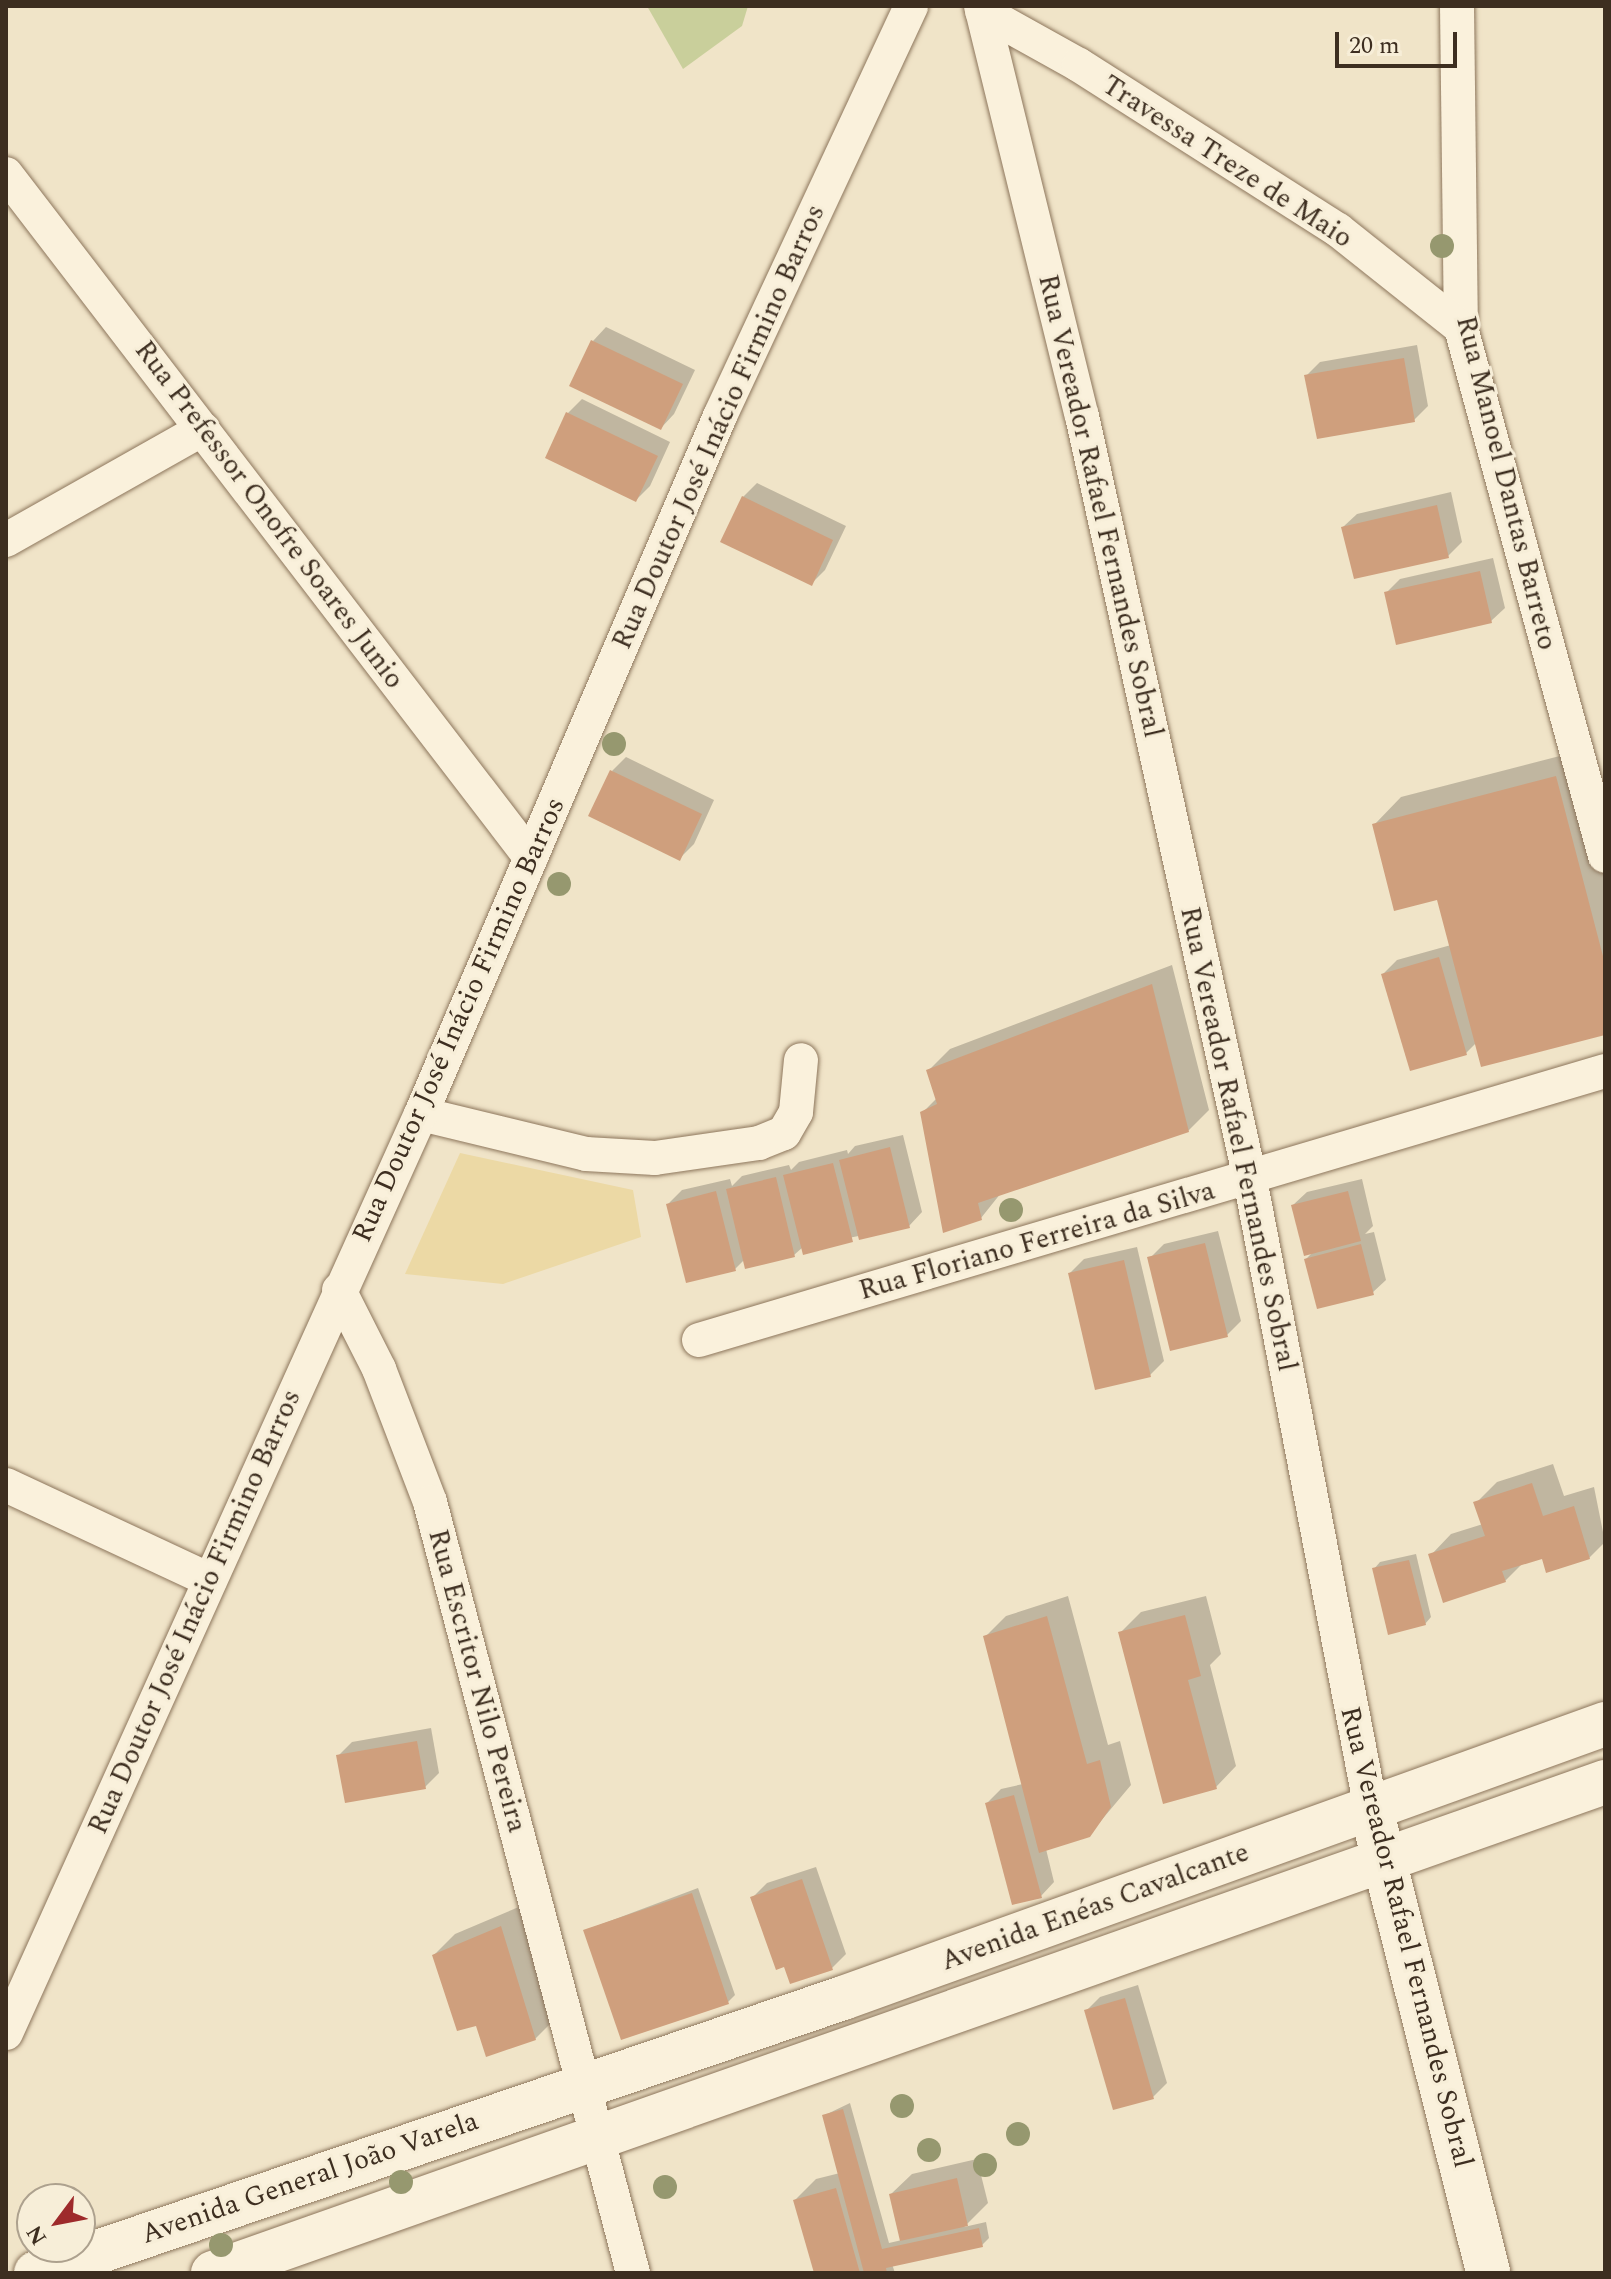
<!DOCTYPE html>
<html>
<head>
<meta charset="utf-8">
<style>
	body { margin:0 }
	#map { position:relative; width:1611px; height:2279px; overflow:hidden; background:#f0e4c8; font-family:Spectral,serif }
	div>[style] { position:absolute }
	.green>* { inset:0; background:#c9cf9b }
	.sand>* { inset:0; background:#ecd9a5 }
	.shadow>* { inset:0; background:#0003 }
	.building>* { inset:0; background:#cf9f7d }
	.roads { filter:drop-shadow(0 0 2px #8d765c) drop-shadow(0 0 2px #8d765c) }
	.minor>* { height:34px; margin:-17px; padding:0 17px; transform-origin:17px; border-radius:17px; background:#faf1dc }
	.tertiary>* { height:44px; margin:-22px; padding:0 22px; transform-origin:22px; border-radius:22px; background:#faf1dc }
	.secondary>* { height:44px; margin:-22px; padding:0 22px; transform-origin:22px; border-radius:22px; background:#faf1dc }
	.trees>* { width:24px; height:24px; margin:-12px; border-radius:50%; background:#96986f }
	span { translate:-50% -50%; white-space:nowrap; text-align:center; line-height:1.15; -webkit-text-stroke:6px #f7eed8; paint-order:stroke }
	.street-label { font-size:28px; color:#3d2e20 }
	.frame { position:absolute; inset:0; border:8px solid #3d2e20; pointer-events:none }
	.north { position:absolute; left:16px; top:2183px; width:80px; height:80px; box-sizing:border-box; background:#f7eed8; border:2px solid #ada18e; border-radius:50%; rotate:238deg; font-size:22px; font-weight:700; line-height:32px; text-align:center; color:#3d2e20 }
	.north::after { content:''; display:block; margin:auto; width:28px; height:36px; background:#9e2a2b; clip-path:polygon(50% 0,100% 100%,50% 72%,0 100%) }
	.scale { position:absolute; left:1335px; top:32px; width:122px; height:36px; box-sizing:border-box; border:4px solid #3d2e20; border-top:0; padding-left:10px; font-size:24px; line-height:28px; white-space:nowrap; color:#3d2e20; -webkit-text-stroke:6px #f7eed8; paint-order:stroke }
</style>
</head>
<body>
<div id="map">
	<div class="green">
		<i style="clip-path:polygon(647px 6px,748px 6px,742px 26px,683px 69px)"></i>
	</div>
	<div class="sand">
		<i style="clip-path:polygon(460px 1153px,633px 1190px,641px 1237px,503px 1284px,405px 1274px)"></i>
	</div>
	<div class="shadow">
		<i style="clip-path:polygon(606px 327px,695px 370px,674px 414px,661px 428px,593px 341px)"></i>
		<i style="clip-path:polygon(1417px 345px,1428px 406px,1414px 420px,1306px 376px,1320px 362px)"></i>
		<i style="clip-path:polygon(582px 399px,670px 442px,650px 486px,636px 500px,547px 457px,568px 413px)"></i>
		<i style="clip-path:polygon(757px 483px,846px 526px,825px 570px,811px 584px,743px 497px)"></i>
		<i style="clip-path:polygon(1451px 492px,1462px 542px,1448px 556px,1343px 527px,1357px 514px)"></i>
		<i style="clip-path:polygon(1493px 558px,1505px 608px,1491px 621px,1386px 593px,1400px 579px)"></i>
		<i style="clip-path:polygon(1583px 750px,1605px 834px,1605px 1033px,1477px 1042px,1466px 1053px,1383px 974px,1397px 960px,1451px 945px,1439px 898px,1374px 825px,1401px 797px)"></i>
		<i style="clip-path:polygon(626px 757px,714px 800px,694px 844px,680px 858px,612px 771px)"></i>
		<i style="clip-path:polygon(1172px 965px,1209px 1110px,1188px 1131px,1001px 1193px,981px 1218px,922px 1113px,937px 1098px,929px 1070px,950px 1049px)"></i>
		<i style="clip-path:polygon(903px 1135px,922px 1212px,909px 1226px,803px 1247px,794px 1255px,745px 1259px,735px 1269px,668px 1204px,682px 1190px,730px 1179px,732px 1186px,742px 1176px,789px 1165px,791px 1170px,799px 1162px,847px 1150px,848px 1154px,855px 1146px)"></i>
		<i style="clip-path:polygon(1362px 1179px,1373px 1226px,1365px 1234px,1374px 1232px,1386px 1280px,1372px 1293px,1306px 1259px,1314px 1251px,1293px 1205px,1307px 1192px)"></i>
		<i style="clip-path:polygon(1218px 1231px,1241px 1321px,1227px 1335px,1150px 1258px,1164px 1244px)"></i>
		<i style="clip-path:polygon(1137px 1247px,1164px 1361px,1150px 1375px,1070px 1273px,1084px 1259px)"></i>
		<i style="clip-path:polygon(1553px 1464px,1564px 1496px,1594px 1487px,1605px 1542px,1589px 1558px,1543px 1557px,1523px 1563px,1505px 1581px,1431px 1555px,1451px 1534px,1483px 1524px,1476px 1503px,1497px 1482px)"></i>
		<i style="clip-path:polygon(1416px 1554px,1431px 1617px,1425px 1624px,1374px 1569px,1380px 1562px)"></i>
		<i style="clip-path:polygon(1068px 1596px,1108px 1745px,1120px 1741px,1131px 1785px,1089px 1835px,1046px 1849px,1054px 1882px,1041px 1896px,987px 1803px,1001px 1789px,1023px 1784px,985px 1637px,1006px 1616px)"></i>
		<i style="clip-path:polygon(1206px 1596px,1221px 1654px,1210px 1665px,1236px 1766px,1216px 1787px,1120px 1633px,1141px 1612px)"></i>
		<i style="clip-path:polygon(431px 1728px,439px 1773px,425px 1787px,338px 1756px,352px 1742px)"></i>
		<i style="clip-path:polygon(816px 1867px,846px 1954px,832px 1968px,753px 1897px,767px 1883px)"></i>
		<i style="clip-path:polygon(698px 1888px,735px 1995px,728px 2002px,586px 1930px)"></i>
		<i style="clip-path:polygon(521px 1906px,556px 2018px,535px 2039px,477px 2024px,434px 1955px,455px 1934px)"></i>
		<i style="clip-path:polygon(1138px 1985px,1167px 2083px,1153px 2097px,1086px 2011px,1100px 1997px)"></i>
		<i style="clip-path:polygon(850px 2103px,889px 2243px,902px 2240px,891px 2194px,912px 2174px,977px 2159px,988px 2203px,964px 2227px,986px 2222px,989px 2238px,982px 2245px,892px 2264px,895px 2273px,816px 2273px,795px 2200px,816px 2179px,840px 2173px,825px 2115px)"></i>
	</div>
	<div class="building">
		<i style="clip-path:polygon(591px 340px,683px 384px,661px 430px,569px 386px)"></i>
		<i style="clip-path:polygon(1404px 358px,1415px 422px,1317px 439px,1304px 375px)"></i>
		<i style="clip-path:polygon(566px 412px,658px 456px,636px 502px,545px 458px)"></i>
		<i style="clip-path:polygon(742px 496px,833px 540px,812px 586px,720px 542px)"></i>
		<i style="clip-path:polygon(1437px 505px,1449px 558px,1354px 579px,1341px 527px)"></i>
		<i style="clip-path:polygon(1480px 571px,1492px 623px,1396px 645px,1384px 592px)"></i>
		<i style="clip-path:polygon(610px 770px,702px 814px,680px 861px,588px 816px)"></i>
		<i style="clip-path:polygon(1556px 776px,1605px 964px,1605px 1035px,1481px 1067px,1437px 900px,1394px 911px,1372px 824px)"></i>
		<i style="clip-path:polygon(1439px 957px,1467px 1055px,1410px 1071px,1381px 974px)"></i>
		<i style="clip-path:polygon(1152px 984px,1189px 1132px,978px 1203px,982px 1220px,943px 1233px,920px 1112px,937px 1104px,926px 1070px)"></i>
		<i style="clip-path:polygon(890px 1147px,910px 1228px,859px 1240px,839px 1160px)"></i>
		<i style="clip-path:polygon(833px 1163px,853px 1242px,803px 1255px,783px 1175px)"></i>
		<i style="clip-path:polygon(776px 1177px,795px 1257px,745px 1269px,726px 1189px)"></i>
		<i style="clip-path:polygon(716px 1191px,736px 1271px,686px 1283px,666px 1204px)"></i>
		<i style="clip-path:polygon(1348px 1191px,1361px 1241px,1304px 1256px,1291px 1205px)"></i>
		<i style="clip-path:polygon(1205px 1243px,1228px 1337px,1170px 1351px,1147px 1257px)"></i>
		<i style="clip-path:polygon(1361px 1244px,1374px 1295px,1317px 1309px,1304px 1259px)"></i>
		<i style="clip-path:polygon(1124px 1260px,1151px 1377px,1095px 1390px,1068px 1273px)"></i>
		<i style="clip-path:polygon(1532px 1483px,1543px 1516px,1574px 1506px,1590px 1559px,1546px 1573px,1542px 1559px,1502px 1571px,1506px 1582px,1443px 1603px,1428px 1554px,1485px 1536px,1473px 1502px)"></i>
		<i style="clip-path:polygon(1409px 1560px,1426px 1625px,1388px 1635px,1372px 1568px)"></i>
		<i style="clip-path:polygon(1185px 1615px,1201px 1676px,1188px 1680px,1217px 1789px,1163px 1804px,1118px 1632px)"></i>
		<i style="clip-path:polygon(1047px 1616px,1087px 1764px,1100px 1760px,1111px 1807px,1090px 1837px,1039px 1853px,983px 1636px)"></i>
		<i style="clip-path:polygon(417px 1741px,426px 1789px,345px 1803px,336px 1755px)"></i>
		<i style="clip-path:polygon(1014px 1795px,1042px 1898px,1012px 1905px,985px 1803px)"></i>
		<i style="clip-path:polygon(802px 1879px,833px 1970px,790px 1984px,784px 1967px,776px 1970px,750px 1897px)"></i>
		<i style="clip-path:polygon(692px 1893px,729px 2004px,621px 2040px,583px 1930px)"></i>
		<i style="clip-path:polygon(501px 1926px,536px 2040px,486px 2057px,476px 2026px,457px 2031px,432px 1955px)"></i>
		<i style="clip-path:polygon(1125px 1998px,1154px 2099px,1113px 2110px,1084px 2010px)"></i>
		<i style="clip-path:polygon(843px 2109px,882px 2249px,979px 2228px,983px 2247px,886px 2268px,887px 2273px,864px 2273px,822px 2115px)"></i>
		<i style="clip-path:polygon(957px 2178px,968px 2226px,900px 2241px,889px 2194px)"></i>
		<i style="clip-path:polygon(836px 2188px,860px 2273px,814px 2273px,793px 2200px)"></i>
	</div>
	<div class="roads">
		<div class="minor">
			<i style="left:981px;top:6px;width:422px;rotate:76.2deg"></i>
			<i style="left:1082px;top:416px;width:781px;rotate:77.58deg"></i>
			<i style="left:1250px;top:1179px;width:642px;rotate:79.13deg"></i>
			<i style="left:1457px;top:6px;width:322px;rotate:89.3deg"></i>
			<i style="left:1461px;top:328px;width:547px;rotate:74.74deg"></i>
			<i style="left:982px;top:11px;width:111px;rotate:29.1deg"></i>
			<i style="left:1079px;top:65px;width:307px;rotate:32.5deg"></i>
			<i style="left:1338px;top:230px;width:157px;rotate:38.5deg"></i>
			<i style="left:6px;top:174px;width:862px;rotate:52.49deg"></i>
			<i style="left:6px;top:540px;width:226px;rotate:-29.4deg"></i>
			<i style="left:421px;top:1114px;width:170px;rotate:13.6deg"></i>
			<i style="left:586px;top:1154px;width:69px;rotate:3.3deg"></i>
			<i style="left:655px;top:1158px;width:105px;rotate:-8.2deg"></i>
			<i style="left:759px;top:1143px;width:27px;rotate:-22deg"></i>
			<i style="left:784px;top:1133px;width:24px;rotate:-60deg"></i>
			<i style="left:796px;top:1112px;width:52px;rotate:-84.5deg"></i>
			<i style="left:339px;top:1290px;width:89px;rotate:63.1deg"></i>
			<i style="left:379px;top:1369px;width:142px;rotate:69deg"></i>
			<i style="left:430px;top:1502px;width:797px;rotate:75.25deg"></i>
			<i style="left:699px;top:1340px;width:945px;rotate:-16.54deg"></i>
			<i style="left:6px;top:1485px;width:225px;rotate:25deg"></i>
			<i style="left:6px;top:2033px;width:1008px;rotate:-65.7deg"></i>
			<i style="left:421px;top:1114px;width:759px;rotate:-66.81deg"></i>
			<i style="left:720px;top:416px;width:452px;rotate:-65deg"></i>
		</div>
		<div class="tertiary">
			<i style="left:1371px;top:1809px;width:479px;rotate:75.8deg"></i>
		</div>
		<div class="secondary">
			<i style="left:36px;top:2273px;width:853px;rotate:-18.82deg"></i>
			<i style="left:843px;top:1998px;width:810px;rotate:-19.78deg"></i>
			<i style="left:213px;top:2273px;width:1476px;rotate:-19.43deg"></i>
		</div>
	</div>
	<div class="trees">
		<i style="left:1442px;top:246px"></i>
		<i style="left:614px;top:744px"></i>
		<i style="left:559px;top:884px"></i>
		<i style="left:1011px;top:1210px"></i>
		<i style="left:902px;top:2106px"></i>
		<i style="left:1018px;top:2134px"></i>
		<i style="left:929px;top:2150px"></i>
		<i style="left:985px;top:2165px"></i>
		<i style="left:401px;top:2182px"></i>
		<i style="left:665px;top:2187px"></i>
		<i style="left:221px;top:2245px"></i>
	</div>
	<div class="street-label">
		<span style="left:1227px;top:162px;rotate:33deg">Travessa Treze de Maio</span>
		<span style="left:719px;top:427px;rotate:-66deg">Rua Doutor José Inácio Firmino Barros</span>
		<span style="left:1506px;top:483px;rotate:76deg">Rua Manoel Dantas Barreto</span>
		<span style="left:1100px;top:506px;rotate:77deg">Rua Vereador Rafael Fernandes Sobral</span>
		<span style="left:269px;top:515px;rotate:53deg">Rua Prefessor Onofre Soares Junio</span>
		<span style="left:459px;top:1020px;rotate:-66deg">Rua Doutor José Inácio Firmino Barros</span>
		<span style="left:1238px;top:1139px;rotate:78deg">Rua Vereador Rafael Fernandes Sobral</span>
		<span style="left:1037px;top:1241px;rotate:-16deg">Rua Floriano Ferreira da Silva</span>
		<span style="left:195px;top:1612px;rotate:-66deg">Rua Doutor José Inácio Firmino Barros</span>
		<span style="left:477px;top:1681px;rotate:75deg">Rua Escritor Nilo Pereira</span>
		<span style="left:1095px;top:1907px;rotate:-20deg">Avenida Enéas Cavalcante</span>
		<span style="left:1406px;top:1937px;rotate:76deg">Rua Vereador Rafael Fernandes Sobral</span>
		<span style="left:310px;top:2178px;rotate:-19deg">Avenida General João Varela</span>
	</div>
	<div class="frame"></div>
	<div class="north">N</div>
	<div class="scale">20 m</div>
</div>
</body>
</html>
